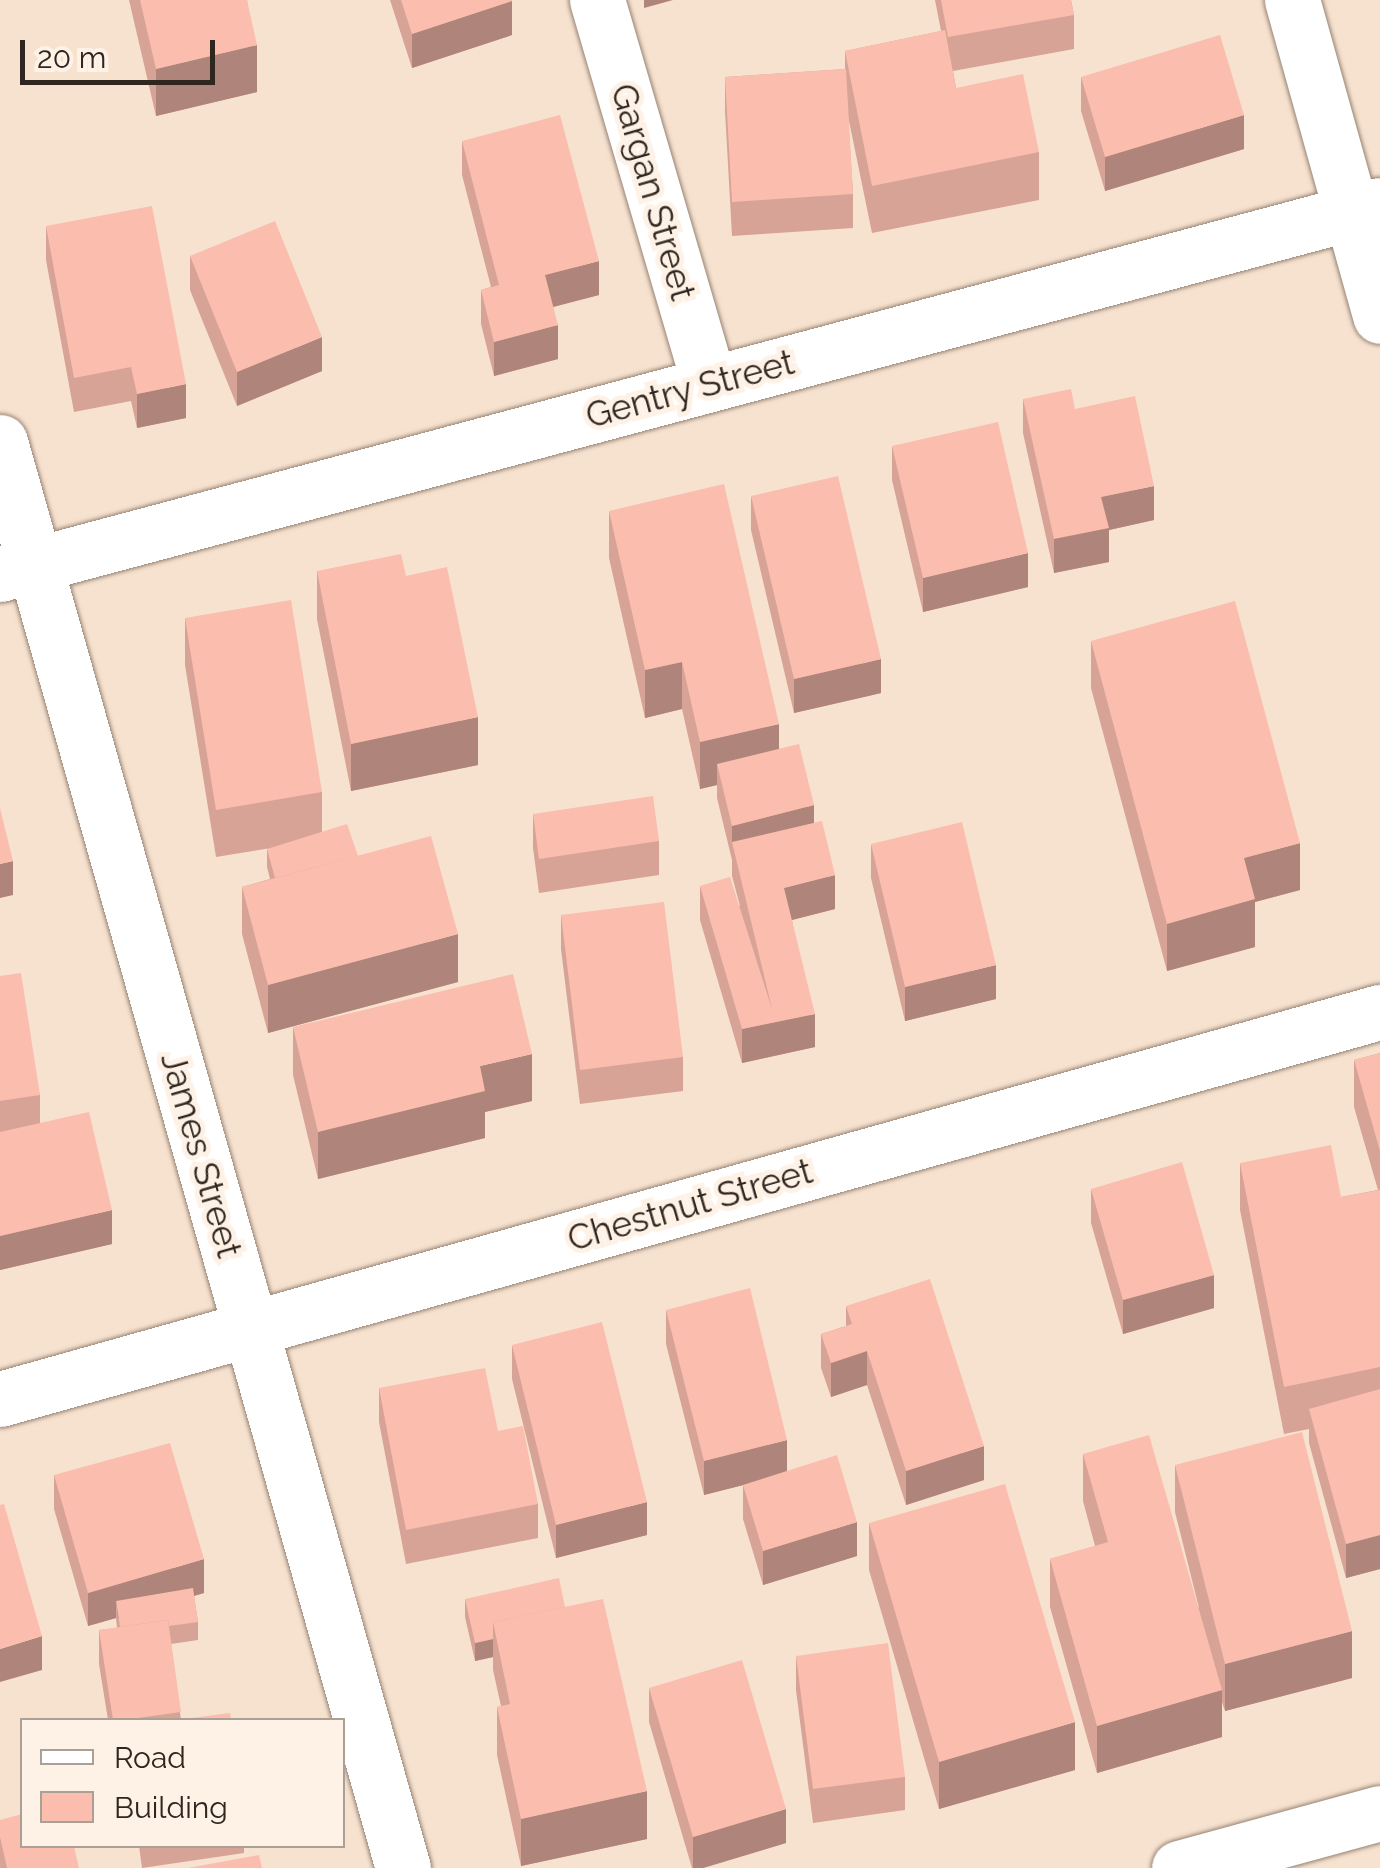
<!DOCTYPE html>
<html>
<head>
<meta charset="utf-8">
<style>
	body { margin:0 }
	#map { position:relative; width:1380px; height:1868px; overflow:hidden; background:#f7e2d0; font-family:Raleway,sans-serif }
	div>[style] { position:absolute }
	.roads { filter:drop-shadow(0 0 2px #978373) drop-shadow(0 0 2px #978373) }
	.street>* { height:55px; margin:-27.5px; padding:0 27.5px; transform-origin:27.5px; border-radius:27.5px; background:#fff }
	.secondary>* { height:55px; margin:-27.5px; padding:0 27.5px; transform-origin:27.5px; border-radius:27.5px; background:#fff }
	.wall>* { inset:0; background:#d7a396 }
	.shaded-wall>* { inset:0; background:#af847a }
	.building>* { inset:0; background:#fabdae }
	span { translate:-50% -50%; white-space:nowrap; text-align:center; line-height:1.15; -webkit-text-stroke:10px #fef1e6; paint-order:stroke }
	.street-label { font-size:35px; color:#2e261f }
	.legend { position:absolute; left:20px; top:1718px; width:325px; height:130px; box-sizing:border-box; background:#fef1e6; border:2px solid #aba096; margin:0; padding:12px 18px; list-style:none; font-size:30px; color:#2e261f }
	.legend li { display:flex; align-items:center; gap:20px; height:50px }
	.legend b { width:50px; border:2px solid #aba096 }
	.scale { position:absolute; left:20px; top:40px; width:195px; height:45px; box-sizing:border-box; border:5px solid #2e261f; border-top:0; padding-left:12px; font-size:30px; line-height:35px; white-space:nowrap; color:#2e261f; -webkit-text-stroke:8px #fef1e6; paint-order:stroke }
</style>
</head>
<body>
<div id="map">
	<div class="roads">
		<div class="street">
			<i style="left:597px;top:0;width:399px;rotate:73.7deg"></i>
			<i style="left:0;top:442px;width:1482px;rotate:74.22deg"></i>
			<i style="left:0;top:574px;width:1428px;rotate:-14.97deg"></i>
			<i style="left:0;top:1399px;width:1433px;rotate:-15.67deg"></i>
			<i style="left:1179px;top:1868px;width:208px;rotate:-15.3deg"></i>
		</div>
		<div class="secondary">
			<i style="left:1292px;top:0;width:328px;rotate:74.4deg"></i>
		</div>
	</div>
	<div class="wall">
		<i style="clip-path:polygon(129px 0,247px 0,257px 92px,156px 116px)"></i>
		<i style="clip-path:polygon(390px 0,512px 0,512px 35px,412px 68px)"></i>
		<i style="clip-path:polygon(935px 0,1071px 0,1074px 15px,1074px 49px,953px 71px,956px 88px,1039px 152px,1039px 200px,872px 233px,848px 116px,853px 194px,853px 228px,732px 236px,725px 111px,725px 77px,845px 69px,845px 51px,941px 31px)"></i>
		<i style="clip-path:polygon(1081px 77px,1244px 149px,1105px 191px,1081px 111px)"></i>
		<i style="clip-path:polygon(462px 141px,599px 295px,553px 307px,558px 359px,494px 376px,481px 324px,481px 290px,491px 287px,462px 175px)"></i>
		<i style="clip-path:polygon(46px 226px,186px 418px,137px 428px,131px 401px,74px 412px,46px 260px)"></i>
		<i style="clip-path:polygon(190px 256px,322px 371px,237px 406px,190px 290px)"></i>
		<i style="clip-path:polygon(1023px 399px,1075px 409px,1154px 520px,1109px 530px,1109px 562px,1054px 573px,1023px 433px)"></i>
		<i style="clip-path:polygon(892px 446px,1028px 587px,923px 612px,892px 480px)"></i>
		<i style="clip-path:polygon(751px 496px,881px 693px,794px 713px,751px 530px)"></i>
		<i style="clip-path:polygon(609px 511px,779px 748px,814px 822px,835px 909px,792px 920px,815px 1047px,742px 1063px,700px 920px,700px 886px,740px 906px,732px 876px,732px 860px,717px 798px,717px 785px,700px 789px,682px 709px,645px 718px,609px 558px)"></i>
		<i style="clip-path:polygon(317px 571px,406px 576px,478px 765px,351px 791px,317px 619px)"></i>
		<i style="clip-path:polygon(185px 618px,322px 792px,322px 832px,358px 856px,458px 982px,268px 1033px,242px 934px,242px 887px,270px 879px,267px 867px,267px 849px,271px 848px,216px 857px,185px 665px)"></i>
		<i style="clip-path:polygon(1091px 641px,1300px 890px,1255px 902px,1255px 947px,1167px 971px,1091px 688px)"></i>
		<i style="clip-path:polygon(533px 814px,659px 841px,659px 875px,539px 893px,533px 848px)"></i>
		<i style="clip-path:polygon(871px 844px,996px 999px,905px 1021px,871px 878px)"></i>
		<i style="clip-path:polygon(561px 915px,683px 1057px,683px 1091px,580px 1104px,561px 949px)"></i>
		<i style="clip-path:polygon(0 976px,40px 1095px,40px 1123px,112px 1244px,0 1270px)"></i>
		<i style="clip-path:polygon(293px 1027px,532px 1101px,485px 1112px,485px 1138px,318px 1179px,293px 1075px)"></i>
		<i style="clip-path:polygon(1380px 1053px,1380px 1569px,1346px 1578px,1309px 1443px,1309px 1429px,1284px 1434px,1240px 1210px,1240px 1163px,1341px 1197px,1378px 1190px,1354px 1107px,1354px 1060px)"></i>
		<i style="clip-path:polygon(1091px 1189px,1214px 1308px,1123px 1334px,1091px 1223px)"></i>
		<i style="clip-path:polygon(846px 1306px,984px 1480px,906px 1505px,867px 1385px,831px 1397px,821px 1368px,821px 1334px,846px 1326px)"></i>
		<i style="clip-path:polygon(666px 1310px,787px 1471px,857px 1556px,763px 1585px,743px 1519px,743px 1485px,704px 1495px,666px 1344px)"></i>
		<i style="clip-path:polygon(512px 1345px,647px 1535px,556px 1558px,512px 1379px)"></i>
		<i style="clip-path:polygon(379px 1388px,498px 1431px,538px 1504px,538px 1538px,406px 1564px,379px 1422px)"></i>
		<i style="clip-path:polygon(1083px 1454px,1199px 1608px,1175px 1512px,1175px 1465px,1352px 1678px,1225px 1711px,1222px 1702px,1222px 1737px,1097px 1773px,1050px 1607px,1050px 1559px,1095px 1546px,1083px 1501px)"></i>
		<i style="clip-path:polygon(54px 1475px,204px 1593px,194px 1596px,198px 1622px,198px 1640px,171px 1644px,181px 1720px,231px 1720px,108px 1720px,99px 1664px,99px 1630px,117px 1628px,116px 1618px,88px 1626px,54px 1509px)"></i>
		<i style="clip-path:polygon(869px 1523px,1075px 1770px,939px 1809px,869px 1570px)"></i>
		<i style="clip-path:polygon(465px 1599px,565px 1607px,647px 1839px,521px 1866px,497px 1755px,497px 1707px,501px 1706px,493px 1670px,493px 1657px,475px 1661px,465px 1617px)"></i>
		<i style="clip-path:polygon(796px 1656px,905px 1777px,905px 1810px,813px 1823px,796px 1690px)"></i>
		<i style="clip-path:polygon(649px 1688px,786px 1843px,703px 1868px,692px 1868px,649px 1722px)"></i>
		<i style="clip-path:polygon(0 1820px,79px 1868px,0 1868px)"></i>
		<i style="clip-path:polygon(139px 1846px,244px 1846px,244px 1853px,142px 1868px)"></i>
	</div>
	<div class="shaded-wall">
		<i style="clip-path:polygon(644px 0,673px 0,644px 8px)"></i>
		<i style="clip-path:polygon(512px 1px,512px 35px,412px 68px,412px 34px)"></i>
		<i style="clip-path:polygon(257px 45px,257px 92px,156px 116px,156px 69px)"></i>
		<i style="clip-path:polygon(1244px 115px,1244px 149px,1105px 191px,1105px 157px)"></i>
		<i style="clip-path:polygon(599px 261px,599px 295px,545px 309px,545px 275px)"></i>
		<i style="clip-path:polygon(558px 325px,558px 359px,494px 376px,494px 342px)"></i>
		<i style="clip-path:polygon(322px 337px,322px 371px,237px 406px,237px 372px)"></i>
		<i style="clip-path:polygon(186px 384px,186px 418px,137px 428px,137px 394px)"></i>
		<i style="clip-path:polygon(1154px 486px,1154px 520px,1109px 530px,1109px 562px,1054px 573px,1054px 539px,1101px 497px)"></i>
		<i style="clip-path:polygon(1028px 553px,1028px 587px,923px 612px,923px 578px)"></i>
		<i style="clip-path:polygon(881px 659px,881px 693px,794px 713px,794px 679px)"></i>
		<i style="clip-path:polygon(682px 662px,682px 709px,645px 718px,645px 670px)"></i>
		<i style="clip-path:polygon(478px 717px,478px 765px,351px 791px,351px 744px)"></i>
		<i style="clip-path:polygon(779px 724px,779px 771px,717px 764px,717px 785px,700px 789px,700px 742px)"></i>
		<i style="clip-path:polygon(814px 805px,814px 839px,732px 842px,732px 860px,732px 826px)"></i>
		<i style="clip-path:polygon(1300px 843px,1300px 890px,1255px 902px,1255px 947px,1167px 971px,1167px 924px,1244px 858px)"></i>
		<i style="clip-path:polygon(13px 861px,13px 895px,0 898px,0 864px)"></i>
		<i style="clip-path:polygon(835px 875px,835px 909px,784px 922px,784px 888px)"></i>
		<i style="clip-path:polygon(458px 934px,458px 982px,268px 1033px,268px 985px)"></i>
		<i style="clip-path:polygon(996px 965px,996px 999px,905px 1021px,905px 987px)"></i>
		<i style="clip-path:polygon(815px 1014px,815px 1047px,742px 1063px,742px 1029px)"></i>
		<i style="clip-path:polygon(532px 1054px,532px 1101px,485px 1112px,485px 1138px,318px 1179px,318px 1132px,480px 1066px)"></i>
		<i style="clip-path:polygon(112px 1210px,112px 1244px,0 1270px,0 1236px)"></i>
		<i style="clip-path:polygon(1214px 1275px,1214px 1308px,1123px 1334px,1123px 1300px)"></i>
		<i style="clip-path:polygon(867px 1351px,867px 1385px,831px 1397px,831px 1363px)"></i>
		<i style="clip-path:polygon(787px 1440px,787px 1474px,704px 1495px,704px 1461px)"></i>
		<i style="clip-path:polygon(984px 1446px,984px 1480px,906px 1505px,906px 1471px)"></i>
		<i style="clip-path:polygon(647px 1502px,647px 1535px,556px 1558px,556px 1525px)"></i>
		<i style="clip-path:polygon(857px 1522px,857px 1556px,763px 1585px,763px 1551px)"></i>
		<i style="clip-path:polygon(1380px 1535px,1380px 1569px,1346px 1578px,1346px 1544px)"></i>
		<i style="clip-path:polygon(204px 1559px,204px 1593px,118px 1618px,116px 1601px,116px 1618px,88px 1626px,88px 1593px)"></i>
		<i style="clip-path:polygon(1352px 1631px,1352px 1678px,1225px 1711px,1225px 1664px)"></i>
		<i style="clip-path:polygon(42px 1636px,42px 1670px,0 1682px,0 1649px)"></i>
		<i style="clip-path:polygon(493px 1639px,493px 1657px,475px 1661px,475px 1643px)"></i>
		<i style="clip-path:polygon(1222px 1690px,1222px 1737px,1097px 1773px,1097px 1726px)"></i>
		<i style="clip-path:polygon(1075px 1722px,1075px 1770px,939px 1809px,939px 1762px)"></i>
		<i style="clip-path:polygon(647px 1791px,647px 1839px,521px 1866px,521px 1819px)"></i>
		<i style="clip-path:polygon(786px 1809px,786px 1843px,703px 1868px,693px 1868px,693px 1837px)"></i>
	</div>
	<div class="building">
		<i style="clip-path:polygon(140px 0,247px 0,257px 45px,156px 69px)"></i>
		<i style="clip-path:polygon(401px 0,512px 0,512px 1px,412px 34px)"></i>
		<i style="clip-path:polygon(941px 0,1071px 0,1074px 15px,948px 37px)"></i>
		<i style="clip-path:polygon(945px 30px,956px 88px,1023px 74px,1039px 152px,872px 186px,845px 51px)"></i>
		<i style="clip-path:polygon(1220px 35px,1244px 115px,1105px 157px,1081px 77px)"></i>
		<i style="clip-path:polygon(846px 69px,853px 194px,732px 202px,725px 77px)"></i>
		<i style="clip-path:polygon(560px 115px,599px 261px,545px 275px,558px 325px,494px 342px,481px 290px,499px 285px,462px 141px)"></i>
		<i style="clip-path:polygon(152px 206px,186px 384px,137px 394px,131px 367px,74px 378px,46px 226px)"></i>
		<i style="clip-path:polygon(275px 221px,322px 337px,237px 372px,190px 256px)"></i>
		<i style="clip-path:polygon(1071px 389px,1075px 409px,1135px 396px,1154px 486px,1101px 497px,1109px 528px,1054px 539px,1023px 399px)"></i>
		<i style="clip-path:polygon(998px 422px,1028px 553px,923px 578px,892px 446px)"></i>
		<i style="clip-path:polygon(838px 476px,881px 659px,794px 679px,751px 496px)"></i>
		<i style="clip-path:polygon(724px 484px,779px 724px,700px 742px,682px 662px,645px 670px,609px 511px)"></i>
		<i style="clip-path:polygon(401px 554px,406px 576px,447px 567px,478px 717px,351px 744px,317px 571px)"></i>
		<i style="clip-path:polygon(291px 600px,322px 792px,216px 810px,185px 618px)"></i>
		<i style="clip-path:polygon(1235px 601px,1300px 843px,1244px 858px,1255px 899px,1167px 924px,1091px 641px)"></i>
		<i style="clip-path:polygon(799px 744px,814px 805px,732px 826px,717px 764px)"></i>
		<i style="clip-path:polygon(653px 796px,659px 841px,539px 859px,533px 814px)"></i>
		<i style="clip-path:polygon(0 808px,13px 861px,0 864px)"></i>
		<i style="clip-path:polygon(822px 821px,835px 875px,784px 888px,815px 1014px,742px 1029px,700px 886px,730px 877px,772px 1009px,732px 842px)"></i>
		<i style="clip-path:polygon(962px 822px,996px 965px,905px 987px,871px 844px)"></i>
		<i style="clip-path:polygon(347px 824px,358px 856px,275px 878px,267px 849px)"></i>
		<i style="clip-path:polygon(431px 836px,458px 934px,268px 985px,242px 887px)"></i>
		<i style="clip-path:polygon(664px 902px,683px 1057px,580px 1070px,561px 915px)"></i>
		<i style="clip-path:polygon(21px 973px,40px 1095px,0 1101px,0 976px)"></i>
		<i style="clip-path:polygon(513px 974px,532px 1054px,480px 1066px,485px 1091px,318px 1132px,293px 1027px)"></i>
		<i style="clip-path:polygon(1380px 1053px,1380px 1151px,1354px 1060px)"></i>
		<i style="clip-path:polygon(89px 1112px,112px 1210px,0 1236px,0 1132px)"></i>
		<i style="clip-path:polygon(1331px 1145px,1341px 1197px,1380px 1190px,1380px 1367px,1284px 1387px,1240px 1163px)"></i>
		<i style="clip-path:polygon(1182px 1162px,1214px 1275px,1123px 1300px,1091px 1189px)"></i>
		<i style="clip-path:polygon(930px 1279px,984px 1446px,906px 1471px,867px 1351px,831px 1363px,821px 1334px,852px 1324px,846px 1306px)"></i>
		<i style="clip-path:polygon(750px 1288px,787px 1440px,704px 1461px,666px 1310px)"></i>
		<i style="clip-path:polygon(602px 1322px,647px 1502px,556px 1525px,512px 1345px)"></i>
		<i style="clip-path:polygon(485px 1368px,498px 1431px,523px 1426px,538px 1504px,406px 1530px,379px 1388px)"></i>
		<i style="clip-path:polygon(1380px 1389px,1380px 1535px,1346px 1544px,1309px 1409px)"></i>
		<i style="clip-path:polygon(1302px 1432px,1352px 1631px,1225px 1664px,1175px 1465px)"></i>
		<i style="clip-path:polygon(1149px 1435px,1222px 1690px,1097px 1726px,1050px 1559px,1108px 1542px,1083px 1454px)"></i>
		<i style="clip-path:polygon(170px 1443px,204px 1559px,88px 1593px,54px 1475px)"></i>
		<i style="clip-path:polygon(837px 1455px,857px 1522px,763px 1551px,743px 1485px)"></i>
		<i style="clip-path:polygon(1005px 1484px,1075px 1722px,939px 1762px,869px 1523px)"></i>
		<i style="clip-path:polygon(4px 1504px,42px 1636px,0 1649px,0 1505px)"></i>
		<i style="clip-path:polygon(559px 1578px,565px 1607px,493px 1622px,493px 1639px,475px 1643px,465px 1599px)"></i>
		<i style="clip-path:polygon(193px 1588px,198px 1622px,169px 1626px,168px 1620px,120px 1627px,116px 1601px)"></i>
		<i style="clip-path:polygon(603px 1599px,647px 1791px,521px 1819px,497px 1707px,510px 1704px,493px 1622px)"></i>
		<i style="clip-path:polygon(168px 1620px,181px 1712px,124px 1720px,113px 1720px,99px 1630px)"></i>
		<i style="clip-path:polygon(888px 1643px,905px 1777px,813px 1789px,796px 1656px)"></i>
		<i style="clip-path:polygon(742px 1660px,786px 1809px,693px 1837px,649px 1688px)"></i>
		<i style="clip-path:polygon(230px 1713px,231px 1720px,176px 1720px)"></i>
		<i style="clip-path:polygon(22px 1814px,22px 1846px,74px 1846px,79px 1868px,7px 1868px,0 1837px,0 1820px)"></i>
		<i style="clip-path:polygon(259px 1855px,262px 1868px,188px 1868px)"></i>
	</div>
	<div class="street-label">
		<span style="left:653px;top:192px;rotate:74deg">Gargan Street</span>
		<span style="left:690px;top:389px;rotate:-15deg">Gentry Street</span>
		<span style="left:201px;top:1155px;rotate:74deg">James Street</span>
		<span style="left:690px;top:1205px;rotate:-16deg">Chestnut Street</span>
	</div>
	<ul class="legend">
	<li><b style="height:12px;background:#fff"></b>Road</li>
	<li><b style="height:28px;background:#fabdae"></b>Building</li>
	</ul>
	<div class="scale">20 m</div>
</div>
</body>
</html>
